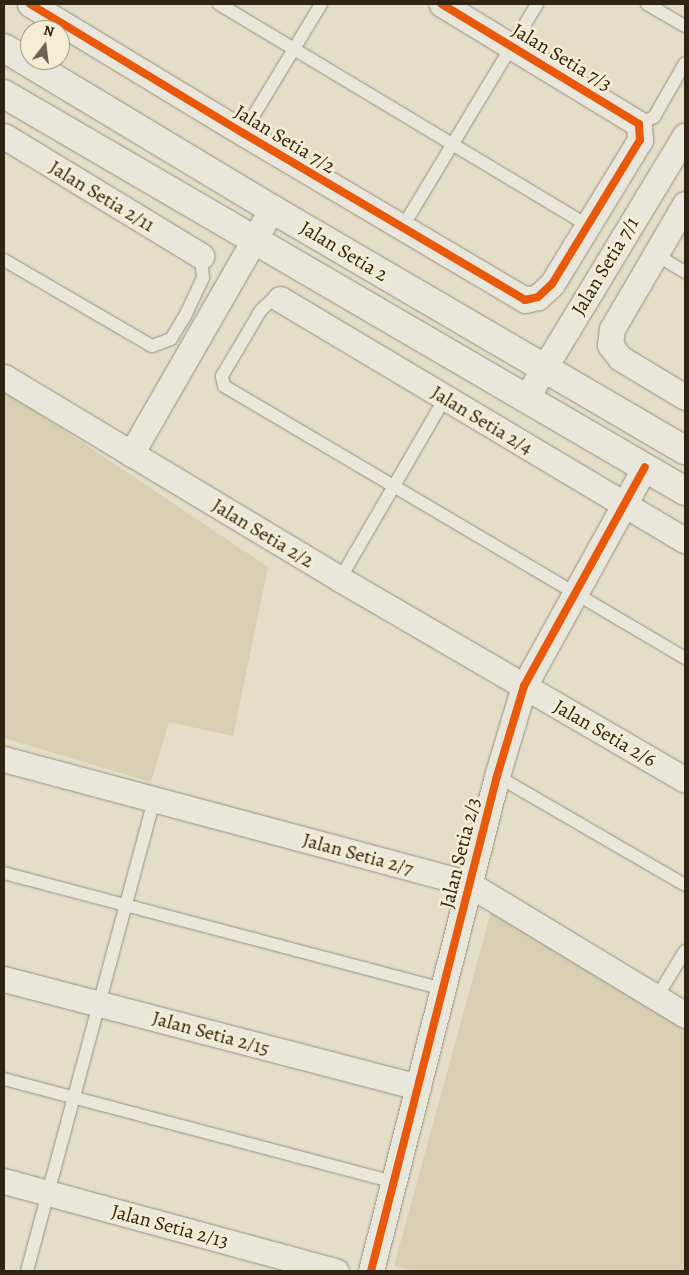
<!DOCTYPE html>
<html>
<head>
<meta charset="utf-8">
<style>
	body { margin:0 }
	#map { position:relative; width:689px; height:1275px; overflow:hidden; background:#e4ddc7; font-family:Alegreya,serif }
	div>[style] { position:absolute }
	.green>* { inset:0; background:#d8ceb1 }
	.roads { filter:drop-shadow(0 0 1px #958f82) drop-shadow(0 0 1px #958f82) }
	.service>* { height:12px; margin:-6px; padding:0 6px; transform-origin:6px; border-radius:6px; background:#e9e6db }
	.minor>* { height:25px; margin:-12.5px; padding:0 12.5px; transform-origin:12.5px; border-radius:12.5px; background:#e9e6db }
	.tertiary>* { height:28px; margin:-14px; padding:0 14px; transform-origin:14px; border-radius:14px; background:#e9e6db }
	.cycleway>* { height:8px; margin:-4px; padding:0 4px; transform-origin:4px; border-radius:4px; background:#e8590c }
	span { translate:-50% -50%; white-space:nowrap; text-align:center; line-height:1.15; -webkit-text-stroke:5px #f5edd3; paint-order:stroke }
	.street-label { font-size:20px; color:#2f2314 }
	.frame { position:absolute; inset:0; border:5px solid #2f2314; pointer-events:none }
	.north { position:absolute; left:20px; top:20px; width:50px; height:50px; box-sizing:border-box; background:#f5edd3; border:1px solid #a69c87; border-radius:50%; rotate:15deg; font-size:14px; font-weight:700; line-height:20px; text-align:center; color:#2f2314 }
	.north::after { content:''; display:block; margin:auto; width:18px; height:22px; background:#6e6453; clip-path:polygon(50% 0,100% 100%,50% 72%,0 100%) }
</style>
</head>
<body>
<div id="map">
	<div class="green">
		<i style="clip-path:polygon(4px 390px,268px 567px,233px 736px,169px 722px,151px 782px,4px 738px)"></i>
		<i style="clip-path:polygon(491px 912px,685px 1030px,685px 1271px,414px 1271px,394px 1266px)"></i>
	</div>
	<div class="roads">
		<div class="service">
			<i style="left:219px;top:4px;width:431px;rotate:31deg"></i>
			<i style="left:647px;top:4px;width:44px;rotate:30.1deg"></i>
			<i style="left:639px;top:124px;width:17px;rotate:-25deg"></i>
			<i style="left:654px;top:117px;width:62px;rotate:-60.1deg"></i>
			<i style="left:243px;top:133px;width:151px;rotate:-58.8deg"></i>
			<i style="left:402px;top:228px;width:262px;rotate:-58.9deg"></i>
			<i style="left:655px;top:254px;width:35px;rotate:31deg"></i>
			<i style="left:4px;top:260px;width:171px;rotate:30.2deg"></i>
			<i style="left:152px;top:346px;width:20px;rotate:-20deg"></i>
			<i style="left:171px;top:339px;width:27px;rotate:-59deg"></i>
			<i style="left:185px;top:316px;width:42px;rotate:-64.7deg"></i>
			<i style="left:203px;top:278px;width:22px;rotate:-95deg"></i>
			<i style="left:280px;top:299px;width:7px;rotate:180deg"></i>
			<i style="left:273px;top:299px;width:16px;rotate:137deg"></i>
			<i style="left:261px;top:310px;width:77px;rotate:120.6deg"></i>
			<i style="left:222px;top:376px;width:10px;rotate:79deg"></i>
			<i style="left:224px;top:386px;width:535px;rotate:30.54deg"></i>
			<i style="left:340px;top:579px;width:209px;rotate:-59.9deg"></i>
			<i style="left:497px;top:776px;width:217px;rotate:30.1deg"></i>
			<i style="left:4px;top:873px;width:454px;rotate:14.8deg"></i>
			<i style="left:657px;top:997px;width:54px;rotate:-58.7deg"></i>
			<i style="left:4px;top:1079px;width:403px;rotate:14.8deg"></i>
			<i style="left:27px;top:1271px;width:489px;rotate:-74.9deg"></i>
		</div>
		<div class="minor">
			<i style="left:30px;top:4px;width:249px;rotate:31.2deg"></i>
			<i style="left:243px;top:133px;width:328px;rotate:30.6deg"></i>
			<i style="left:525px;top:300px;width:13px;rotate:-13deg"></i>
			<i style="left:538px;top:297px;width:19px;rotate:-43deg"></i>
			<i style="left:552px;top:284px;width:169px;rotate:-58.6deg"></i>
			<i style="left:640px;top:140px;width:16px;rotate:-94deg"></i>
			<i style="left:639px;top:124px;width:231px;rotate:-148.7deg"></i>
			<i style="left:4px;top:136px;width:231px;rotate:31.3deg"></i>
			<i style="left:685px;top:204px;width:145px;rotate:120.3deg"></i>
			<i style="left:612px;top:329px;width:16px;rotate:97deg"></i>
			<i style="left:610px;top:345px;width:16px;rotate:52deg"></i>
			<i style="left:620px;top:358px;width:76px;rotate:31deg"></i>
			<i style="left:280px;top:299px;width:471px;rotate:30.8deg"></i>
			<i style="left:4px;top:377px;width:392px;rotate:31deg"></i>
			<i style="left:340px;top:579px;width:399px;rotate:30.2deg"></i>
			<i style="left:526px;top:398px;width:307px;rotate:-58.8deg"></i>
			<i style="left:131px;top:454px;width:283px;rotate:-60.1deg"></i>
			<i style="left:4px;top:759px;width:482px;rotate:15deg"></i>
			<i style="left:469px;top:884px;width:253px;rotate:31.2deg"></i>
			<i style="left:4px;top:979px;width:428px;rotate:14.6deg"></i>
			<i style="left:4px;top:1181px;width:344px;rotate:15.2deg"></i>
			<i style="left:371px;top:1271px;width:511px;rotate:-75.72deg"></i>
			<i style="left:497px;top:776px;width:94px;rotate:-73.3deg"></i>
			<i style="left:524px;top:686px;width:250px;rotate:-61.1deg"></i>
		</div>
		<div class="tertiary">
			<i style="left:4px;top:48px;width:313px;rotate:31deg"></i>
			<i style="left:272px;top:209px;width:478px;rotate:30.3deg"></i>
			<i style="left:4px;top:94px;width:788px;rotate:30.24deg"></i>
		</div>
	</div>
	<div class="cycleway">
		<i style="left:30px;top:4px;width:249px;rotate:31.2deg"></i>
		<i style="left:243px;top:133px;width:328px;rotate:30.6deg"></i>
		<i style="left:525px;top:300px;width:13px;rotate:-13deg"></i>
		<i style="left:538px;top:297px;width:19px;rotate:-43deg"></i>
		<i style="left:552px;top:284px;width:169px;rotate:-58.6deg"></i>
		<i style="left:640px;top:140px;width:16px;rotate:-94deg"></i>
		<i style="left:639px;top:124px;width:231px;rotate:-148.7deg"></i>
		<i style="left:371px;top:1271px;width:511px;rotate:-75.72deg"></i>
		<i style="left:497px;top:776px;width:94px;rotate:-73.3deg"></i>
		<i style="left:524px;top:686px;width:250px;rotate:-61.1deg"></i>
	</div>
	<div class="street-label">
		<span style="left:562px;top:57px;rotate:31deg">Jalan Setia 7/3</span>
		<span style="left:285px;top:139px;rotate:31deg">Jalan Setia 7/2</span>
		<span style="left:102px;top:196px;rotate:31deg">Jalan Setia 2/11</span>
		<span style="left:344px;top:251px;rotate:31deg">Jalan Setia 2</span>
		<span style="left:605px;top:266px;rotate:-59deg">Jalan Setia 7/1</span>
		<span style="left:482px;top:420px;rotate:31deg">Jalan Setia 2/4</span>
		<span style="left:263px;top:533px;rotate:31deg">Jalan Setia 2/2</span>
		<span style="left:605px;top:733px;rotate:30deg">Jalan Setia 2/6</span>
		<span style="left:460px;top:853px;rotate:-76deg">Jalan Setia 2/3</span>
		<span style="left:358px;top:854px;rotate:15deg">Jalan Setia 2/7</span>
		<span style="left:211px;top:1033px;rotate:15deg">Jalan Setia 2/15</span>
		<span style="left:170px;top:1226px;rotate:15deg">Jalan Setia 2/13</span>
	</div>
	<div class="frame"></div>
	<div class="north">N</div>
</div>
</body>
</html>
